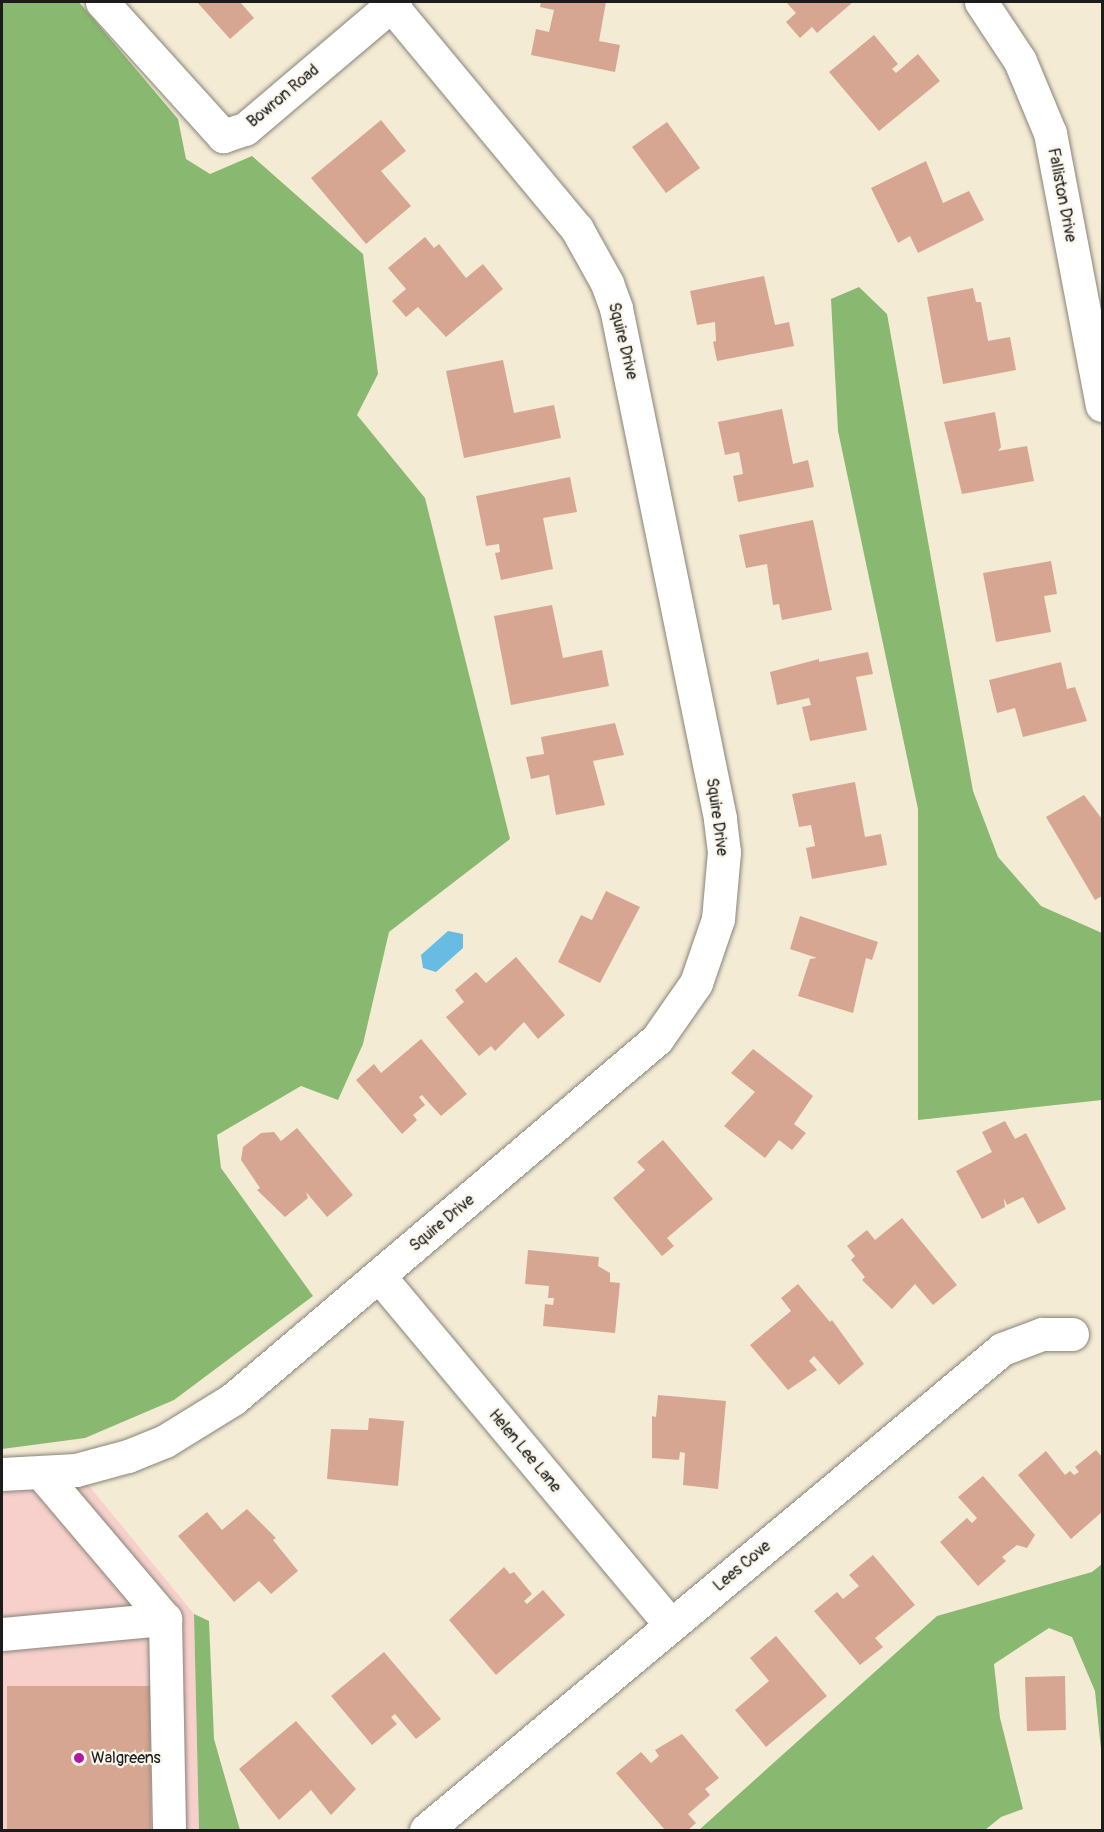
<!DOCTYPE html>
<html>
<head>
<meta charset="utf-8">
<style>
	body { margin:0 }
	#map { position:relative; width:1104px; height:1832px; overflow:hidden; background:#f4ebd5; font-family:Pangolin,sans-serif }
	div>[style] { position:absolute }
	.built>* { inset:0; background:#f7d0cc }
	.forest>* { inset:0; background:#89b870 }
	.water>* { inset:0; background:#68bce4 }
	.building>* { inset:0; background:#d6a693 }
	.roads { filter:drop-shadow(0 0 2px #888478) drop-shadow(0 0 2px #888478) }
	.minor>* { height:33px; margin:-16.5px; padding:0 16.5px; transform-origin:16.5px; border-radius:16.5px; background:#fff }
	.dots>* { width:16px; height:16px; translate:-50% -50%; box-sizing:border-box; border:3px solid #fbf7ec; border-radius:50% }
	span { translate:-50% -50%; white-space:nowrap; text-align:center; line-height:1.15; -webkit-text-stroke:4.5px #fbf7ec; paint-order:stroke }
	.street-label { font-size:16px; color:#1c1c1c }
	.poi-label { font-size:16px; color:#1c1c1c }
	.left { translate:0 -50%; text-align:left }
	.frame { position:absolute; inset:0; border:3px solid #1c1c1c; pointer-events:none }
</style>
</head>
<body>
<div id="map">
	<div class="built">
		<i style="clip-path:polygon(2px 1470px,76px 1470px,194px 1614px,199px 1830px,2px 1830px)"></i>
	</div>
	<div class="forest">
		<i style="clip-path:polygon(2px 2px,79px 2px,178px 119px,186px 159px,210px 174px,252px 156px,363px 254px,378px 374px,357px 415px,425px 498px,510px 839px,389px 932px,363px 1044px,338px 1100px,301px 1086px,217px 1135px,221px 1168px,313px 1296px,174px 1400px,85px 1438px,2px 1449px)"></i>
		<i style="clip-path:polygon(859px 287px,887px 314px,973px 791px,998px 857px,1041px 906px,1102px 933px,1102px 1100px,918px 1120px,918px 809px,838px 431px,831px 299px)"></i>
		<i style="clip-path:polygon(1102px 1564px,1102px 1759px,1095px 1691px,1072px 1637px,1049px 1628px,994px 1664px,1000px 1718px,1023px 1809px,1001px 1817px,985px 1830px,699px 1830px,937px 1616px,1092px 1572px)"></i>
		<i style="clip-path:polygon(194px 1614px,209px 1621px,214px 1739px,240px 1830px,199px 1830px)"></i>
	</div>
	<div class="water">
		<i style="clip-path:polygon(448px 931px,463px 934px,463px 948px,436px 972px,423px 968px,421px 955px)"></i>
	</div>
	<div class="building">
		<i style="clip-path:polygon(197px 2px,240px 2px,254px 18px,230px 39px)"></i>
		<i style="clip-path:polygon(541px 2px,606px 2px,599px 41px,620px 45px,615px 72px,531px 55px,536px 29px,549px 32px,554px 10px,540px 7px)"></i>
		<i style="clip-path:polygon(786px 2px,853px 2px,817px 33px,812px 27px,800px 38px,786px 22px,796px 13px)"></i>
		<i style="clip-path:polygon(874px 35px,898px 64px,892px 69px,896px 73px,918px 54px,940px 81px,879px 131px,829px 72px)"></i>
		<i style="clip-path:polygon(381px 120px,406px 151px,381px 171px,411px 206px,366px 244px,311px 178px)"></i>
		<i style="clip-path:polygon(667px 122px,700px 168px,666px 193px,632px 147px)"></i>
		<i style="clip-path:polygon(926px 161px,943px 203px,969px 191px,984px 220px,918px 253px,910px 236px,898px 243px,871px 188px)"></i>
		<i style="clip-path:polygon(425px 237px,434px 248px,439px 244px,466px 278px,483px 264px,503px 289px,446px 337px,418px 307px,406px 317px,392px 301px,406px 289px,388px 268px)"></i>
		<i style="clip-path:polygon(764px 276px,775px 325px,789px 322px,794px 346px,717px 361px,713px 342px,716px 341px,715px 322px,697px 325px,690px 291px)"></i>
		<i style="clip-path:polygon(973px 288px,976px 302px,981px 302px,988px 341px,1010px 337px,1016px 370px,943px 384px,927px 297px)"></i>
		<i style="clip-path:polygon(503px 360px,514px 413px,554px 405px,561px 438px,464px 458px,446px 371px)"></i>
		<i style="clip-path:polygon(782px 409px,793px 464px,808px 460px,814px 487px,738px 502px,733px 476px,743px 474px,739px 452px,725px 455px,718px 422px)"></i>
		<i style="clip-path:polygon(995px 412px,1001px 447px,998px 451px,1027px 446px,1034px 481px,962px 494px,944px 422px)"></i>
		<i style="clip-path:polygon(570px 477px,577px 512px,543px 518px,553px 569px,501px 580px,495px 553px,500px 552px,499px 544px,486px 546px,476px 496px)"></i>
		<i style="clip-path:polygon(813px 520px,832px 610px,782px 620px,779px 604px,773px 605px,767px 564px,746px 568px,739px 535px)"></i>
		<i style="clip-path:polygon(1051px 561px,1057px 594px,1044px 596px,1051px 632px,996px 642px,983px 573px)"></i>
		<i style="clip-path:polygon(552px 605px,563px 658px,602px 650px,609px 686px,511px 705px,494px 616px)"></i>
		<i style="clip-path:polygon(868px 652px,873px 674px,856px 677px,867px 730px,810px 741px,802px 707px,811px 705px,809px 698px,777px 705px,770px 672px,819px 659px,819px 662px)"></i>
		<i style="clip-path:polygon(1061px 662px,1067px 689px,1075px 687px,1087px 721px,1023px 737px,1015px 708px,997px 713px,989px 680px)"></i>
		<i style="clip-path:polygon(615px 723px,624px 755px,593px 761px,605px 805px,556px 815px,549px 775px,531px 779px,526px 757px,544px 754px,541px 737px)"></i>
		<i style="clip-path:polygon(855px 782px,865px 837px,881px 834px,887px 865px,812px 879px,806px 848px,815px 846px,811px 825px,799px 827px,792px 794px)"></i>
		<i style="clip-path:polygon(1084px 795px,1102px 819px,1102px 896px,1095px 900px,1046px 817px)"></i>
		<i style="clip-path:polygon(606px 891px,640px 907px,600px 983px,558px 962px,581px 915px,592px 920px)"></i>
		<i style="clip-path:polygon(800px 916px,878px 942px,872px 960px,866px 958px,853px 1013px,798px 996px,810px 959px,817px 958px,790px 949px)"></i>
		<i style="clip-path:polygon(516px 957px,565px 1015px,538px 1039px,524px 1022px,495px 1051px,491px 1046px,479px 1056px,446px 1017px,464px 1002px,455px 990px,476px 972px,486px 983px)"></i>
		<i style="clip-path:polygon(421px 1039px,467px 1094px,441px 1116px,422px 1095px,419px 1097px,425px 1105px,413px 1115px,417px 1120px,402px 1134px,356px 1080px,374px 1064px,381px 1073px)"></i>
		<i style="clip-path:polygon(753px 1049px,813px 1096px,794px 1124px,806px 1133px,792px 1150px,779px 1140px,765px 1158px,724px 1126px,755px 1092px,731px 1073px)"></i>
		<i style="clip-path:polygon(1005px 1121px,1015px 1139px,1026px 1133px,1066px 1209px,1038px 1224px,1023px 1197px,1007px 1205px,1004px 1198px,1005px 1207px,982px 1219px,956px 1171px,992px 1152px,982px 1132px)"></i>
		<i style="clip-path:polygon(297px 1128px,353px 1195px,327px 1217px,306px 1192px,308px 1198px,285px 1217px,257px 1190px,260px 1188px,241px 1160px,243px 1147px,261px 1133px,274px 1132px,281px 1141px)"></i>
		<i style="clip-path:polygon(663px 1140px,713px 1199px,667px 1238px,674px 1246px,662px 1256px,613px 1198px,645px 1170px,637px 1162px)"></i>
		<i style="clip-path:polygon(902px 1218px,957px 1285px,933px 1305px,915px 1284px,892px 1309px,862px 1280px,865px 1277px,851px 1260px,855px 1256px,847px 1246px,867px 1230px,875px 1240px)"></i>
		<i style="clip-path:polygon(528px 1250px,599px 1257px,598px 1266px,610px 1273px,610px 1282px,620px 1283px,615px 1333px,543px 1326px,545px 1304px,553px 1305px,554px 1298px,548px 1298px,549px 1286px,525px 1284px)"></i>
		<i style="clip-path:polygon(798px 1284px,830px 1322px,832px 1320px,864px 1364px,839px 1385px,814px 1356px,809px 1361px,817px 1370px,788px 1390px,750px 1345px,791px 1311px,781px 1298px)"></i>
		<i style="clip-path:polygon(658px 1395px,726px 1401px,718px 1489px,683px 1485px,685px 1453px,680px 1452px,679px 1460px,652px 1458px,652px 1416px,656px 1417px)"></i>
		<i style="clip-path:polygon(369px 1418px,404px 1421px,398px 1486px,327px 1479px,331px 1429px,368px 1430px)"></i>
		<i style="clip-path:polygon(1096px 1450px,1102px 1457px,1102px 1512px,1071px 1539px,1018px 1475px,1046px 1451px,1065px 1475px,1070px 1471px,1074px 1475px,1079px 1472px,1075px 1467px)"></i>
		<i style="clip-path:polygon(983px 1476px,1035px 1535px,1027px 1548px,1017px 1545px,1002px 1557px,1006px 1561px,978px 1586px,940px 1542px,967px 1518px,972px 1523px,977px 1518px,958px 1497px)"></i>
		<i style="clip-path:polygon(247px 1509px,276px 1538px,273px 1540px,298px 1571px,271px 1594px,259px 1581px,234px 1602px,178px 1536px,207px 1512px,222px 1530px)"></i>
		<i style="clip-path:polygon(873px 1555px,915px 1605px,875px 1638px,883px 1647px,860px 1665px,814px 1611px,837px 1592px,843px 1599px,859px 1586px,849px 1575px)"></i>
		<i style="clip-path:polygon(504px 1567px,510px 1574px,514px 1572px,532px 1594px,524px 1601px,527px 1604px,543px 1590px,565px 1615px,496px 1675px,449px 1620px)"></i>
		<i style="clip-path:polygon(776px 1636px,827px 1696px,766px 1747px,735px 1710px,769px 1681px,750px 1658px)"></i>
		<i style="clip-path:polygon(384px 1652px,441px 1719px,416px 1739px,395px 1714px,391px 1717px,397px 1724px,372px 1745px,331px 1696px)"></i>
		<i style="clip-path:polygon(1065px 1676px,1066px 1730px,1027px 1731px,1025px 1677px)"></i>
		<i style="clip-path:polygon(7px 1686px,150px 1686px,151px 1830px,7px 1830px)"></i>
		<i style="clip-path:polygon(296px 1721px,356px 1789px,331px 1815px,311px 1790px,279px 1820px,239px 1769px)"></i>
		<i style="clip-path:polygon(682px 1734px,719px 1778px,705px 1789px,710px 1795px,688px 1814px,696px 1823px,688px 1830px,665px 1830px,616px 1773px,641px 1752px,651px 1763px,659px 1756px,655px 1750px)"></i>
	</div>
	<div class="roads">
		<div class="minor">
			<i style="left:102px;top:2px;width:181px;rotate:47.9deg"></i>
			<i style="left:223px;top:136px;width:23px;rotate:-18deg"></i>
			<i style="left:245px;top:129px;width:197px;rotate:-40.3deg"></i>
			<i style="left:981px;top:2px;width:71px;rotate:56.5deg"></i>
			<i style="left:1020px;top:61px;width:78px;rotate:67.4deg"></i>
			<i style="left:1050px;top:133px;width:277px;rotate:79.2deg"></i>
			<i style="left:379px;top:1276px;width:455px;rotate:50.1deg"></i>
			<i style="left:2px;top:1474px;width:74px;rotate:-3.1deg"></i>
			<i style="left:76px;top:1470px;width:54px;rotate:-15.1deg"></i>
			<i style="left:128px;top:1456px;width:40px;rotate:-22deg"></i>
			<i style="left:165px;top:1441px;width:80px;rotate:-31.7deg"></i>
			<i style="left:233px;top:1399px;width:556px;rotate:-40.33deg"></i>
			<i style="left:657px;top:1039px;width:68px;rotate:-55.1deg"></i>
			<i style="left:696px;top:983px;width:68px;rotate:-71deg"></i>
			<i style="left:718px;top:919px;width:67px;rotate:-84.9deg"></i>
			<i style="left:724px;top:852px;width:34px;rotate:-97deg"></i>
			<i style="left:720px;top:818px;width:520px;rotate:-101.53deg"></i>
			<i style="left:616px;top:308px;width:27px;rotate:-110deg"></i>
			<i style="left:607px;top:283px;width:62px;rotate:-119.1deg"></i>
			<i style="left:577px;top:229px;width:291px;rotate:-129.7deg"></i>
			<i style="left:42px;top:1474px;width:190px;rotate:49.7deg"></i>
			<i style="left:165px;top:1619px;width:211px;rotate:88.9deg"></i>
			<i style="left:2px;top:1634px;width:164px;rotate:-5.3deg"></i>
			<i style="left:426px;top:1830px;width:750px;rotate:-39.86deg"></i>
			<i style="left:1002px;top:1349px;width:43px;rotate:-20.6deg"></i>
			<i style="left:1042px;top:1334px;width:30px"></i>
		</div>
	</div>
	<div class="dots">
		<i style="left:79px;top:1758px;background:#b5179e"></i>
	</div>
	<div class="street-label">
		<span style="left:283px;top:96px;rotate:-40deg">Bowron Road</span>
		<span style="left:1062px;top:195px;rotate:79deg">Falliston Drive</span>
		<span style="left:623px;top:341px;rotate:76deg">Squire Drive</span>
		<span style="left:717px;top:817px;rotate:82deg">Squire Drive</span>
		<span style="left:442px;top:1223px;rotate:-40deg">Squire Drive</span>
		<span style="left:525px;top:1451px;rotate:50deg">Helen Lee Lane</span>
		<span style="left:742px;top:1566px;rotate:-40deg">Lees Cove</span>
	</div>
	<div class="poi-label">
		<span class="left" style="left:91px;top:1758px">Walgreens</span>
	</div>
	<div class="frame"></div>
</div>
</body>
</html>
